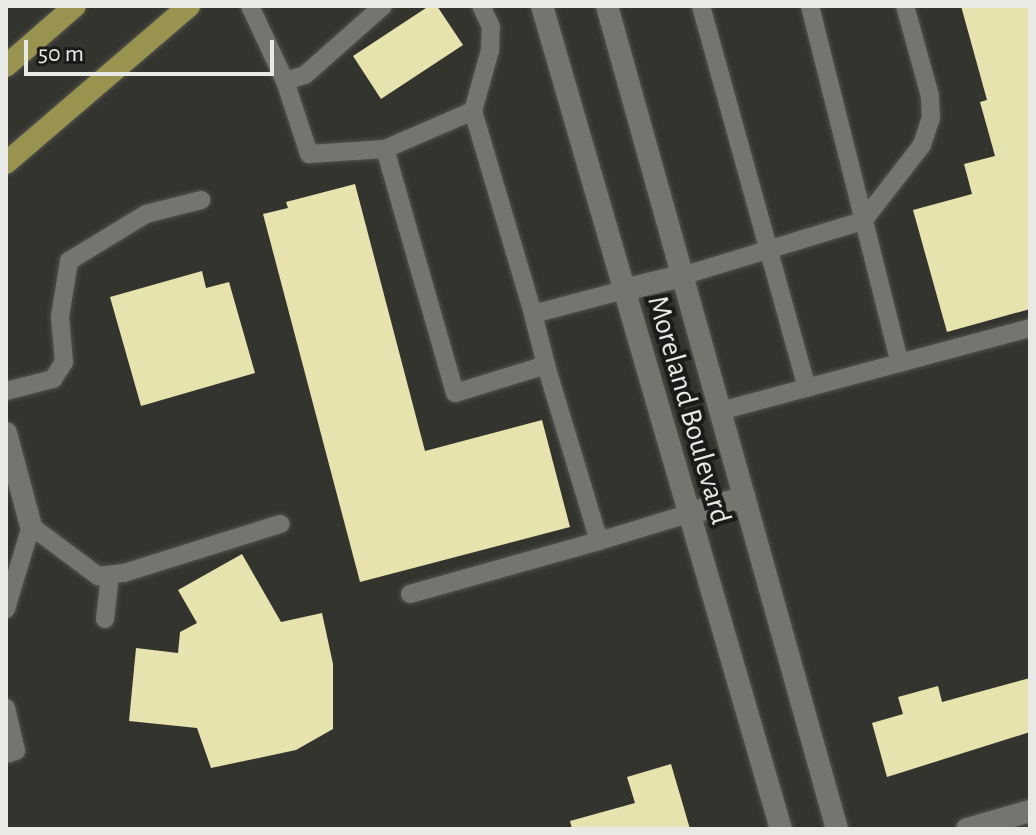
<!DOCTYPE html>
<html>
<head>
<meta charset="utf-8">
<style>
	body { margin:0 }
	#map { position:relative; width:1036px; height:835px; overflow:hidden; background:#34342f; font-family:"Alegreya Sans",sans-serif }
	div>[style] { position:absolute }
	.building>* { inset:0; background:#e6e3ae }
	.roads { filter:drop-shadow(0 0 2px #51514d) drop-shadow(0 0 2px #51514d) }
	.service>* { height:18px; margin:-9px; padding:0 9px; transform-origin:9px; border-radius:9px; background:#75756f }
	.minor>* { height:22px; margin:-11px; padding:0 11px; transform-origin:11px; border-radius:11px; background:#75756f }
	.primary>* { height:22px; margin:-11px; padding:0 11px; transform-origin:11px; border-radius:11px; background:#98934f }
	span { translate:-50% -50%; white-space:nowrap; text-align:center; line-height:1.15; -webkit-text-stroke:8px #1b1b19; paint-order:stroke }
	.street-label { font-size:30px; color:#e9e9e6 }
	.frame { position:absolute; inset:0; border:8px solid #e9e9e6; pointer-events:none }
	.scale { position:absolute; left:24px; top:40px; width:250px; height:36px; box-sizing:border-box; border:4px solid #e9e9e6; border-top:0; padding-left:10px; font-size:24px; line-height:28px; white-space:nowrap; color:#e9e9e6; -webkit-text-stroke:6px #1b1b19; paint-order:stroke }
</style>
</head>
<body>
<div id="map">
	<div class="building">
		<i style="clip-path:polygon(429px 6px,437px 6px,463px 45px,381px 99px,353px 56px)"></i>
		<i style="clip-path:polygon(961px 6px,1030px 6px,1030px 309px,947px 332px,913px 210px,972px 194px,964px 164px,995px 156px,980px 102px,987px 100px)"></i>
		<i style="clip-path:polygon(355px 184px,425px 451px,542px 420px,570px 527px,360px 582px,263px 214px,288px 208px,286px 202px)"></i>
		<i style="clip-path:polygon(202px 271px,206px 288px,229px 282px,255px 373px,141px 406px,110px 297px)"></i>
		<i style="clip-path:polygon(242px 554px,281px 622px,322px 613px,333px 664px,333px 729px,296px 750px,211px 768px,197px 728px,129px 721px,136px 648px,178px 653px,180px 632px,197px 623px,178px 590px)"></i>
		<i style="clip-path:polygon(1030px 678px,1030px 732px,887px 777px,872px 723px,903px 714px,898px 697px,938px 686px,942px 702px)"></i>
		<i style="clip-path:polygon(671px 764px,690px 829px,572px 829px,570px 821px,635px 803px,627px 777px)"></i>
	</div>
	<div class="roads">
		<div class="service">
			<i style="left:250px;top:6px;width:83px;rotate:65deg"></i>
			<i style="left:285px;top:81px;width:77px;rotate:71.8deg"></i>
			<i style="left:309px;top:154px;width:76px;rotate:-3.8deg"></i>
			<i style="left:701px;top:6px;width:396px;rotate:74.5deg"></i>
			<i style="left:810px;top:6px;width:368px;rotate:75.9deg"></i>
			<i style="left:285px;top:81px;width:21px;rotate:-17deg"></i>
			<i style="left:305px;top:75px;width:104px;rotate:-41.5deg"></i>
			<i style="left:473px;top:111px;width:63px;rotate:-74.4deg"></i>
			<i style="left:490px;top:50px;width:23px;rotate:-88deg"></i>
			<i style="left:491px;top:27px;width:23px;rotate:-115deg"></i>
			<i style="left:685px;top:275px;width:186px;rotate:-16.9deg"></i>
			<i style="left:863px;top:221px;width:96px;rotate:-52.2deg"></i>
			<i style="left:922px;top:145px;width:28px;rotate:-72deg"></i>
			<i style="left:931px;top:118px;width:22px;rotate:-93deg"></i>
			<i style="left:930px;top:96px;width:93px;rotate:-105.5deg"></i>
			<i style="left:533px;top:314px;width:53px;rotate:75.7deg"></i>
			<i style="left:6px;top:391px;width:49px;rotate:-14.3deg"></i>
			<i style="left:53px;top:379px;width:20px;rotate:-57deg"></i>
			<i style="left:64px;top:362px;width:45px;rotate:-95.1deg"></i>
			<i style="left:60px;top:317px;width:57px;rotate:-80.9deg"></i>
			<i style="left:69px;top:261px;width:90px;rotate:-31.4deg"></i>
			<i style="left:146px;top:214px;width:57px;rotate:-14.3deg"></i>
			<i style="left:720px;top:411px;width:321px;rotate:-15deg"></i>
			<i style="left:599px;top:541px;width:93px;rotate:-16.9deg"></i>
			<i style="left:410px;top:594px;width:196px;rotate:-15.7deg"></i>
			<i style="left:599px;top:541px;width:184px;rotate:-106.8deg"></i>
			<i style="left:546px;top:365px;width:95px;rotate:162.9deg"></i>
			<i style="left:455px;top:393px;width:254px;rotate:-106deg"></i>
			<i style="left:385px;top:149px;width:96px;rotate:-23.4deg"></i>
			<i style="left:473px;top:111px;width:212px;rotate:73.5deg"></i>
			<i style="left:533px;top:314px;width:94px;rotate:-14.8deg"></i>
			<i style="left:6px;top:609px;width:87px;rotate:-73.2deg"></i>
			<i style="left:31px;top:526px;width:84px;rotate:36.7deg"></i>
			<i style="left:98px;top:576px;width:26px;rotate:-7deg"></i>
			<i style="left:124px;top:573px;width:164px;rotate:-17.4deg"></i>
			<i style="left:105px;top:619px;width:44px;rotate:-83.5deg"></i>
			<i style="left:6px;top:708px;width:44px;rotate:76.9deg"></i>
			<i style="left:16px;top:751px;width:10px;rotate:163deg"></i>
		</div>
		<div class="minor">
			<i style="left:542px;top:6px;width:857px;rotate:73.81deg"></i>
			<i style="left:607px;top:6px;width:855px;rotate:74.39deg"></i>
			<i style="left:624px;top:290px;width:63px;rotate:-13.8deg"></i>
			<i style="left:6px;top:433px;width:96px;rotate:75deg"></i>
			<i style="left:688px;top:514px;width:59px;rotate:-16.6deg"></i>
			<i style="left:967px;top:829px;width:66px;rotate:-15.9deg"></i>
		</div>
		<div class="primary">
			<i style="left:6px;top:66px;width:91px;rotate:-41deg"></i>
			<i style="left:6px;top:163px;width:241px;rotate:-40.6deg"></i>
		</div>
	</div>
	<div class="street-label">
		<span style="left:689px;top:410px;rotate:74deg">Moreland Boulevard</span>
	</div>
	<div class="frame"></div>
	<div class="scale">50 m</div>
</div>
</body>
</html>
